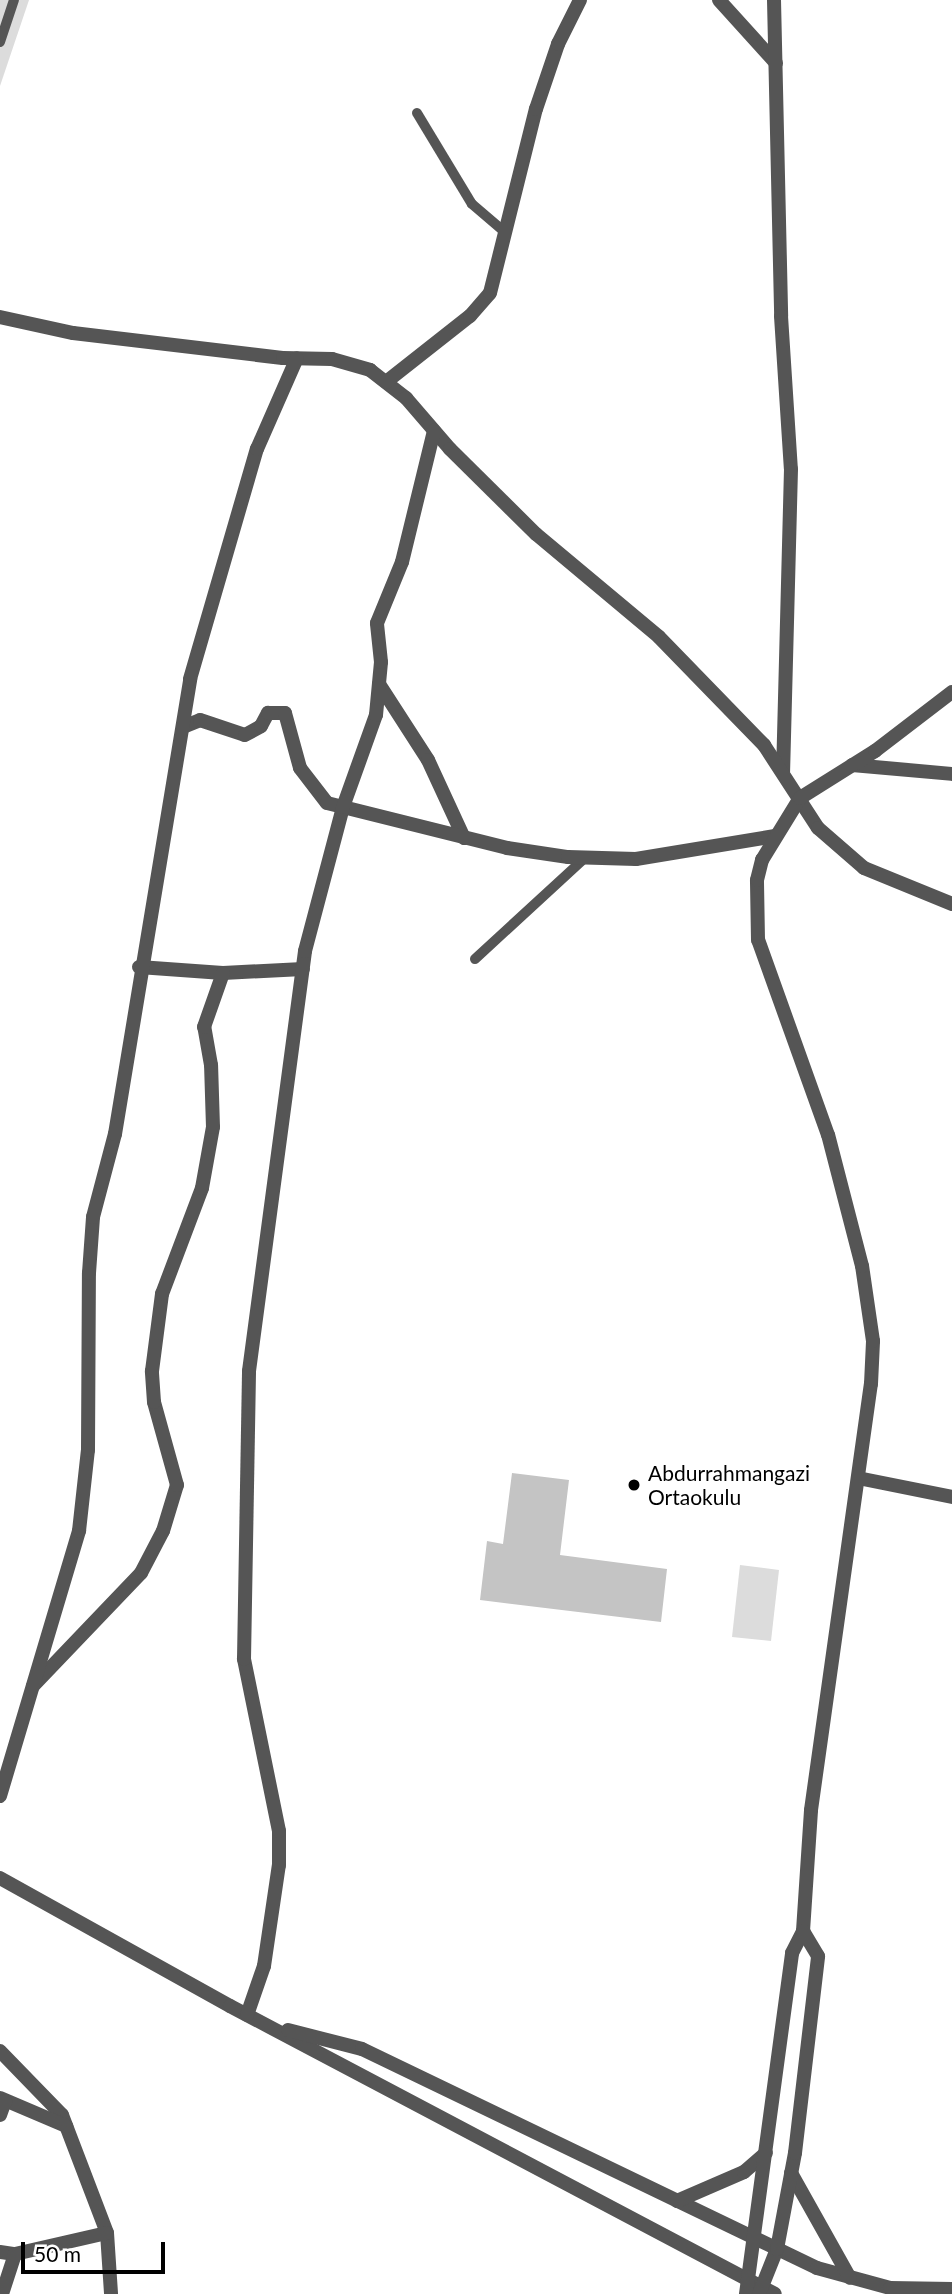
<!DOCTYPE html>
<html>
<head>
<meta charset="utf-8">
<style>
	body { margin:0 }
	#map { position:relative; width:952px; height:2294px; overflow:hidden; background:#fff; font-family:Lato,sans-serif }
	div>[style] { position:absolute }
	.green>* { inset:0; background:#dcdcdc }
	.building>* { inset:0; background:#c4c4c4 }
	.service>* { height:10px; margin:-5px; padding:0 5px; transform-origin:5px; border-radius:5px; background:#555 }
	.minor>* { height:14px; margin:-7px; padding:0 7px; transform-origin:7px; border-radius:7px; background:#555 }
	.dots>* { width:19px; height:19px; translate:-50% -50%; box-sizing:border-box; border:4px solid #fff; border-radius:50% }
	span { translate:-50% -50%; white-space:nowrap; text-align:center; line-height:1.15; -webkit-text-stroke:6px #fff; paint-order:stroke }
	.poi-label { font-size:21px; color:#000 }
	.left { translate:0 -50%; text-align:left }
	.scale { position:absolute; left:21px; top:2242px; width:144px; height:32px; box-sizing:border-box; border:4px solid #000; border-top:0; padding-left:9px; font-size:21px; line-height:24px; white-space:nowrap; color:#000; -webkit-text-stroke:5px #fff; paint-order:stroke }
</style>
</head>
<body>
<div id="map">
	<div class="green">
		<i style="clip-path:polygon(0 0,29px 0,0 86px)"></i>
		<i style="clip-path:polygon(740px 1565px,779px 1570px,771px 1641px,732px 1637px)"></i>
	</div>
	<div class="building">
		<i style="clip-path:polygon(512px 1473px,569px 1480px,560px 1555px,667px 1569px,661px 1622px,480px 1600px,487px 1541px,503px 1544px)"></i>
	</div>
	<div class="service">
		<i style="left:0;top:42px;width:44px;rotate:-71.6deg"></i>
		<i style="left:417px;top:113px;width:106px;rotate:58.9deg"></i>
		<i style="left:472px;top:204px;width:45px;rotate:40.5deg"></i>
		<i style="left:475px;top:959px;width:149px;rotate:-42.6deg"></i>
	</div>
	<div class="minor">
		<i style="left:719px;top:0;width:85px;rotate:47.9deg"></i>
		<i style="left:774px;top:0;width:316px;rotate:88.7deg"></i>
		<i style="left:781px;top:316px;width:153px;rotate:86.3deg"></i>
		<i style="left:791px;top:469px;width:303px;rotate:91.5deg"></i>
		<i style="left:0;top:317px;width:75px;rotate:12.4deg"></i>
		<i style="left:73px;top:333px;width:211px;rotate:6.8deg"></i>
		<i style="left:283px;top:358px;width:49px;rotate:1.2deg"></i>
		<i style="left:332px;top:359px;width:40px;rotate:16deg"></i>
		<i style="left:370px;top:370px;width:46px;rotate:37.9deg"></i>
		<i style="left:406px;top:398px;width:67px;rotate:49.2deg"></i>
		<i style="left:450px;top:449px;width:121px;rotate:44.7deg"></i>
		<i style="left:536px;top:534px;width:160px;rotate:39.9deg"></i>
		<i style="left:659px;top:637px;width:151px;rotate:45.8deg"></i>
		<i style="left:764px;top:745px;width:99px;rotate:57deg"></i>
		<i style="left:818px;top:828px;width:61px;rotate:41deg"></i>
		<i style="left:864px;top:868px;width:95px;rotate:22.2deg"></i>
		<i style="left:386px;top:382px;width:107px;rotate:-38.2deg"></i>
		<i style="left:470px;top:316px;width:30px;rotate:-49deg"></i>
		<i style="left:490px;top:293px;width:190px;rotate:-76deg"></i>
		<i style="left:536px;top:109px;width:69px;rotate:-71.3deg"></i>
		<i style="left:558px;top:44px;width:49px;rotate:-63.4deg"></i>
		<i style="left:379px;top:684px;width:90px;rotate:57.2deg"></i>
		<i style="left:428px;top:760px;width:86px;rotate:65.2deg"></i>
		<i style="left:183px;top:727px;width:18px;rotate:-22deg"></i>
		<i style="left:200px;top:720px;width:47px;rotate:18.4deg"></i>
		<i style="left:245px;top:735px;width:18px;rotate:-29deg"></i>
		<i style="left:261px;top:726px;width:15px;rotate:-62deg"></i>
		<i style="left:268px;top:713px;width:17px"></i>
		<i style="left:285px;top:713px;width:57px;rotate:74.7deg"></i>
		<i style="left:300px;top:768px;width:44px;rotate:52.4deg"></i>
		<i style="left:327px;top:803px;width:186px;rotate:14deg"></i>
		<i style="left:507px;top:848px;width:62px;rotate:8.4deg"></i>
		<i style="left:568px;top:857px;width:68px;rotate:1.7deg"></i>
		<i style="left:636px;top:859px;width:141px;rotate:-9.4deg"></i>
		<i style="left:852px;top:765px;width:100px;rotate:5.1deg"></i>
		<i style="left:139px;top:967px;width:84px;rotate:4.1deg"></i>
		<i style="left:223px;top:973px;width:80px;rotate:-2.9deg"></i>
		<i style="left:858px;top:1478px;width:96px;rotate:11.4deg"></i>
		<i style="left:33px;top:1686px;width:156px;rotate:-46.3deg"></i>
		<i style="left:141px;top:1573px;width:47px;rotate:-62.4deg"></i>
		<i style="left:163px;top:1531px;width:48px;rotate:-73.1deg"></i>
		<i style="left:177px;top:1485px;width:86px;rotate:-105.5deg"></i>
		<i style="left:154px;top:1402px;width:31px;rotate:-94deg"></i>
		<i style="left:152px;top:1371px;width:78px;rotate:-82.6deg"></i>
		<i style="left:162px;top:1294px;width:113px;rotate:-69.3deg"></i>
		<i style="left:202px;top:1188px;width:62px;rotate:-79.8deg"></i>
		<i style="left:213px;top:1127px;width:62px;rotate:-91.8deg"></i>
		<i style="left:211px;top:1065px;width:39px;rotate:-100deg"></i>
		<i style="left:204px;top:1027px;width:57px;rotate:-70.6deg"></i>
		<i style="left:0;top:1796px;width:277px;rotate:-73.4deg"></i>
		<i style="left:79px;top:1531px;width:81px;rotate:-83.7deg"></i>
		<i style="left:88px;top:1450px;width:177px;rotate:-89.7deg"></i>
		<i style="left:89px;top:1273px;width:56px;rotate:-85.9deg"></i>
		<i style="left:93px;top:1217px;width:86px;rotate:-75.2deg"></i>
		<i style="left:115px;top:1134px;width:461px;rotate:-80.6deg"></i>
		<i style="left:190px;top:679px;width:240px;rotate:-73.8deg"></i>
		<i style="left:257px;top:449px;width:99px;rotate:-66.3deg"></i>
		<i style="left:0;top:1878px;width:263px;rotate:29.1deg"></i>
		<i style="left:230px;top:2006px;width:616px;rotate:27.85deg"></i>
		<i style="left:247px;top:2015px;width:52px;rotate:-70.9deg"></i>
		<i style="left:264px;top:1966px;width:102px;rotate:-81.6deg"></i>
		<i style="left:279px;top:1865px;width:34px;rotate:-90deg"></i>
		<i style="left:279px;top:1831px;width:176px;rotate:-101.5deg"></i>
		<i style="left:244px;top:1659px;width:288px;rotate:-89deg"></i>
		<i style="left:249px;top:1371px;width:424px;rotate:-82.4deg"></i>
		<i style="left:305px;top:951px;width:149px;rotate:-75.2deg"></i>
		<i style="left:343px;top:807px;width:98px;rotate:-70.3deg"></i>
		<i style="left:376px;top:715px;width:53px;rotate:-84.6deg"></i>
		<i style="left:381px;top:662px;width:39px;rotate:-96deg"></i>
		<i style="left:377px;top:623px;width:66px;rotate:-67.7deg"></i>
		<i style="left:402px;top:562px;width:135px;rotate:-76.3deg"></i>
		<i style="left:288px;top:2030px;width:76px;rotate:14.4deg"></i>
		<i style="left:362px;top:2049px;width:505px;rotate:25.7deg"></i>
		<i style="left:817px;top:2268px;width:76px;rotate:15.3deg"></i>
		<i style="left:890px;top:2288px;width:62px;rotate:0.9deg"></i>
		<i style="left:0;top:2051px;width:89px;rotate:45.9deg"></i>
		<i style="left:62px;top:2115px;width:126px;rotate:69.1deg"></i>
		<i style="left:107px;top:2233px;width:61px;rotate:86.2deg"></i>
		<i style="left:0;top:2098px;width:72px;rotate:23deg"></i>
		<i style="left:0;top:2115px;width:15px;rotate:-70deg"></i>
		<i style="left:791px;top:2173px;width:120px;rotate:60.7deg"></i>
		<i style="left:677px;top:2201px;width:73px;rotate:-23.4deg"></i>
		<i style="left:744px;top:2172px;width:29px;rotate:-41deg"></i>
		<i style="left:0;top:2252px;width:15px;rotate:8deg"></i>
		<i style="left:15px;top:2254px;width:94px;rotate:-12.9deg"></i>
		<i style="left:2px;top:2294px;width:42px;rotate:-72deg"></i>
		<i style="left:746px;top:2294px;width:344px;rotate:-82.3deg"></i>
		<i style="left:792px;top:1953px;width:25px;rotate:-63deg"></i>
		<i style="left:803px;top:1931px;width:121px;rotate:-86.2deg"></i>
		<i style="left:811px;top:1810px;width:430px;rotate:-82deg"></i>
		<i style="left:871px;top:1384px;width:43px;rotate:-87.3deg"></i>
		<i style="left:873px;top:1341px;width:76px;rotate:-98.3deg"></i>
		<i style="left:862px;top:1266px;width:135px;rotate:-104.5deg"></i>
		<i style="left:828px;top:1135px;width:207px;rotate:-109.7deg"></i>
		<i style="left:758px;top:940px;width:60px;rotate:-91deg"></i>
		<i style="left:757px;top:880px;width:21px;rotate:-76deg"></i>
		<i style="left:762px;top:860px;width:73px;rotate:-58.5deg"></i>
		<i style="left:800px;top:798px;width:89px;rotate:-32.1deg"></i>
		<i style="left:875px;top:751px;width:97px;rotate:-37.5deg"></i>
		<i style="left:759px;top:2294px;width:48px;rotate:-68.2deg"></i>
		<i style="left:777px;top:2249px;width:98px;rotate:-79.4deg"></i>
		<i style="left:795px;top:2153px;width:198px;rotate:-83.3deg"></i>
		<i style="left:818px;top:1956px;width:29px;rotate:-121deg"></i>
	</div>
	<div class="dots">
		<i style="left:634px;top:1485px;background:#000"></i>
	</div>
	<div class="poi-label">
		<span class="left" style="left:648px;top:1485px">Abdurrahmangazi<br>Ortaokulu</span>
	</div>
	<div class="scale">50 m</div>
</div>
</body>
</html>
